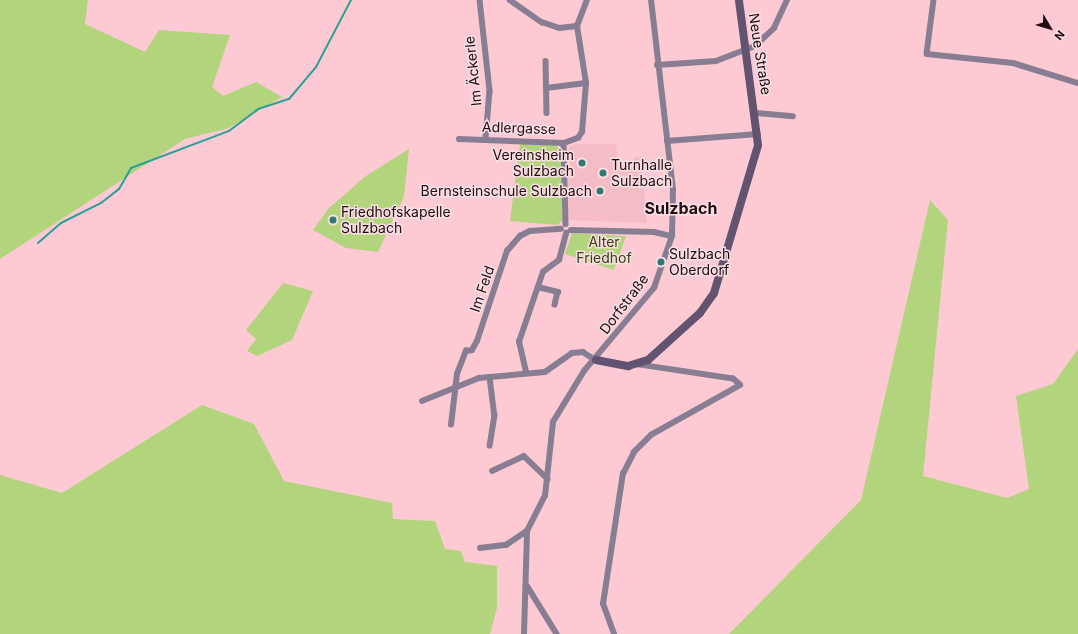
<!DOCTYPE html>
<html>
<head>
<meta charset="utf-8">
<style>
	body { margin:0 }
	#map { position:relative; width:1078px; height:634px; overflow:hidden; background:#fdcad3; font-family:Inter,sans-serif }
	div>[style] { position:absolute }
	.built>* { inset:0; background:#f5bcc6 }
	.green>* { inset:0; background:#b1d47d }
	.stream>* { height:2px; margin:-1px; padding:0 1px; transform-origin:1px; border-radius:1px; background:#2e9f96 }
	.street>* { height:5.5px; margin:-2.75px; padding:0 2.75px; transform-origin:2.75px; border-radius:2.75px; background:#887e93 }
	.secondary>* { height:8px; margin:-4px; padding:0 4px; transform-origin:4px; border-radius:4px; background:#625471 }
	.dots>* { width:11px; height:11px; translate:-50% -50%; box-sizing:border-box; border:2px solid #f9dfe3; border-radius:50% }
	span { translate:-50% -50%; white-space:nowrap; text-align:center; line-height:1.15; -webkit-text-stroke:3px #f9dfe3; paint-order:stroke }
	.street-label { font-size:14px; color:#200b10 }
	.poi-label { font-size:14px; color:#200b10 }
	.right { translate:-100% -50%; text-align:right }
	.left { translate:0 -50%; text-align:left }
	.park-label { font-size:14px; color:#31430f }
	.quarter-label { font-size:16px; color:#200b10; font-weight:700 }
	.north { position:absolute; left:1030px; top:8px; width:40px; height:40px; -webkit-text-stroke:3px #f9dfe3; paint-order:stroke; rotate:128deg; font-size:11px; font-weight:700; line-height:16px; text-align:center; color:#200b10 }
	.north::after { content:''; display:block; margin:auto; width:14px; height:18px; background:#200b10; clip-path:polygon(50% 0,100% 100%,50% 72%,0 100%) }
</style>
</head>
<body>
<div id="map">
	<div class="built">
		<i style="clip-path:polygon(575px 144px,616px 144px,619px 168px,633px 167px,634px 157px,641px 156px,647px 223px,567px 220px,569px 147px)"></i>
	</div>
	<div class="green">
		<i style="clip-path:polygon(0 0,88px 0,85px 24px,145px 52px,159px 30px,230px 35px,212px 87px,223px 96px,256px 82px,282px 97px,229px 128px,185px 139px,0 259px)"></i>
		<i style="clip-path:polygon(520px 144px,555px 145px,562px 150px,562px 221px,557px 225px,510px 221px)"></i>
		<i style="clip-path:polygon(409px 149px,404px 196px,378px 252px,346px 248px,313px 230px,329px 208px,366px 176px)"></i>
		<i style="clip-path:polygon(930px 200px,948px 220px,923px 476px,1007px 498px,1029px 489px,1016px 396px,1053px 384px,1078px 349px,1078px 634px,729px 634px,861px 500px)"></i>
		<i style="clip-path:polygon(572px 233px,626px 236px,614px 270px,565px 254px)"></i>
		<i style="clip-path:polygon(283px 283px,313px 291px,292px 340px,257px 356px,247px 351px,256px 339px,246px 330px)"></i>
		<i style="clip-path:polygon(202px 405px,254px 424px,284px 481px,392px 503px,393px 519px,435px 521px,445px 549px,461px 551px,465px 562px,497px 566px,497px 608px,490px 634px,0 634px,0 475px,62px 493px)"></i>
	</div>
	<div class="stream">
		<i style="left:38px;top:243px;width:30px;rotate:-41deg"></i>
		<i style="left:61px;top:223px;width:45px;rotate:-26.6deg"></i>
		<i style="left:101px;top:203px;width:23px;rotate:-38deg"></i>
		<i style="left:119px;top:189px;width:24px;rotate:-60deg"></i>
		<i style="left:131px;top:168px;width:105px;rotate:-20.7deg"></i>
		<i style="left:229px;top:131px;width:36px;rotate:-37deg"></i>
		<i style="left:258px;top:109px;width:33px;rotate:-18deg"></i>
		<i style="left:289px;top:99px;width:42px;rotate:-49.8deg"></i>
		<i style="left:316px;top:67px;width:76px;rotate:-62.4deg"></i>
	</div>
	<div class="street">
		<i style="left:480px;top:0;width:92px;rotate:83.7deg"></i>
		<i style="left:490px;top:91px;width:48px;rotate:94.8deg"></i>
		<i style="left:510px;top:0;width:39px;rotate:35deg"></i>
		<i style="left:542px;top:22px;width:18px;rotate:19deg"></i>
		<i style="left:559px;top:28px;width:18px;rotate:-6deg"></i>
		<i style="left:934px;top:0;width:54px;rotate:97.4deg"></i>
		<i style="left:927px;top:54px;width:86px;rotate:6deg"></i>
		<i style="left:1013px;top:63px;width:68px;rotate:17.1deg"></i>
		<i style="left:546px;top:61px;width:52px;rotate:88.9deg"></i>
		<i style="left:657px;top:65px;width:59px;rotate:-3.9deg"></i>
		<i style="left:716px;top:61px;width:42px;rotate:-21deg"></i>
		<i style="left:755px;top:46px;width:26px;rotate:-43deg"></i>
		<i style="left:774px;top:28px;width:31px;rotate:-65deg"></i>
		<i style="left:546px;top:88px;width:40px;rotate:-7.1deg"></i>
		<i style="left:756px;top:113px;width:37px;rotate:5deg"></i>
		<i style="left:459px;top:139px;width:105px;rotate:2.2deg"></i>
		<i style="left:564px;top:143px;width:15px;rotate:-20deg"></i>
		<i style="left:578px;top:138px;width:7px;rotate:-56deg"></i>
		<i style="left:582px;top:132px;width:49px;rotate:-85.3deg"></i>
		<i style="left:586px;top:83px;width:58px;rotate:-99deg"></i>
		<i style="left:577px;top:26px;width:28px;rotate:-69deg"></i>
		<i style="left:667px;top:141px;width:91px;rotate:-4.4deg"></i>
		<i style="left:564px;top:143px;width:81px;rotate:88.6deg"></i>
		<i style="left:571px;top:230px;width:83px;rotate:1.4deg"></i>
		<i style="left:654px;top:232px;width:18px;rotate:13deg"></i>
		<i style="left:538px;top:287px;width:21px;rotate:14deg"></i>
		<i style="left:558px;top:292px;width:13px;rotate:103deg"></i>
		<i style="left:526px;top:372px;width:31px;rotate:-103deg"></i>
		<i style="left:519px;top:342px;width:74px;rotate:-71.1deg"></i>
		<i style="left:543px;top:272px;width:20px;rotate:-37deg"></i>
		<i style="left:559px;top:260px;width:28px;rotate:-75deg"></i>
		<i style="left:490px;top:377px;width:38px;rotate:83deg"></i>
		<i style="left:495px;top:415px;width:31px;rotate:99deg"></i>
		<i style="left:422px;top:401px;width:61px;rotate:-22deg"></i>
		<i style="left:479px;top:378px;width:66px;rotate:-5.2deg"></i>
		<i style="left:545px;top:372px;width:33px;rotate:-35deg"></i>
		<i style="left:572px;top:353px;width:11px;rotate:-5deg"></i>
		<i style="left:583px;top:352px;width:15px;rotate:32deg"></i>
		<i style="left:451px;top:425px;width:51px;rotate:-83.3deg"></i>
		<i style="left:457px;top:374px;width:25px;rotate:-69deg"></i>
		<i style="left:466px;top:351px;width:6px;rotate:-9deg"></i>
		<i style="left:472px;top:350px;width:10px;rotate:-61deg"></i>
		<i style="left:477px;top:341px;width:95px;rotate:-71.6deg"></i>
		<i style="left:507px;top:251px;width:20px;rotate:-49deg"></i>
		<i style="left:520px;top:236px;width:11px;rotate:-27deg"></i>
		<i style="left:530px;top:231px;width:31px;rotate:-4deg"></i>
		<i style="left:492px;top:471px;width:35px;rotate:-25deg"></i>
		<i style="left:524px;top:456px;width:33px;rotate:44deg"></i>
		<i style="left:480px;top:548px;width:26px;rotate:-7deg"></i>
		<i style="left:506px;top:545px;width:25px;rotate:-34deg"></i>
		<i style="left:528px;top:587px;width:55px;rotate:58.3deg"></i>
		<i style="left:524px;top:634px;width:103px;rotate:-88.3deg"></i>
		<i style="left:527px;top:531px;width:39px;rotate:-63deg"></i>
		<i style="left:545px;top:496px;width:74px;rotate:-83.8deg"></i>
		<i style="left:553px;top:422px;width:60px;rotate:-58.7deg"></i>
		<i style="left:584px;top:371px;width:109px;rotate:-49.9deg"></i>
		<i style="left:654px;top:288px;width:55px;rotate:-70.9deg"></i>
		<i style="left:672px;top:236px;width:46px;rotate:-88.8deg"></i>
		<i style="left:673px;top:190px;width:191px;rotate:-96.6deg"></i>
		<i style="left:614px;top:634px;width:32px;rotate:-110deg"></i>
		<i style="left:603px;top:604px;width:132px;rotate:-81.3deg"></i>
		<i style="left:623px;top:474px;width:25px;rotate:-63deg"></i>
		<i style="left:634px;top:452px;width:24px;rotate:-45deg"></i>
		<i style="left:651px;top:435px;width:102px;rotate:-29.3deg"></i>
		<i style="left:740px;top:385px;width:9px;rotate:-139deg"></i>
		<i style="left:733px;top:379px;width:95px;rotate:-171.5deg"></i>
	</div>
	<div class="secondary">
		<i style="left:596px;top:360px;width:33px;rotate:11deg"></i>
		<i style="left:628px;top:366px;width:21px;rotate:-17deg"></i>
		<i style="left:648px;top:360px;width:70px;rotate:-42.1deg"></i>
		<i style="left:700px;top:313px;width:24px;rotate:-55deg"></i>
		<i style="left:714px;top:293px;width:154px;rotate:-73.4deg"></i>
		<i style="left:758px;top:145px;width:146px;rotate:-97.5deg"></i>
	</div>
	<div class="dots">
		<i style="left:582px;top:163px;background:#307871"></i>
		<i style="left:603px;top:173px;background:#307871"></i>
		<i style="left:600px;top:191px;background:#307871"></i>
		<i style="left:333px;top:220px;background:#307871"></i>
		<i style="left:661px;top:262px;background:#307871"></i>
	</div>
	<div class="street-label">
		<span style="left:760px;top:54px;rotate:81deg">Neue Straße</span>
		<span style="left:473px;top:71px;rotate:-96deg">Im Äckerle</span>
		<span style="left:519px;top:128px;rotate:2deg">Adlergasse</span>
		<span style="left:482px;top:289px;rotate:-71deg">Im Feld</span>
		<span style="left:624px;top:304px;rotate:-53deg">Dorfstraße</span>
	</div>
	<div class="poi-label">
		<span class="right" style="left:574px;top:163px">Vereinsheim<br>Sulzbach</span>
		<span class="left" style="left:611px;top:173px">Turnhalle<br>Sulzbach</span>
		<span class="right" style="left:592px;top:191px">Bernsteinschule Sulzbach</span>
		<span class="left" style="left:341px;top:220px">Friedhofskapelle<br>Sulzbach</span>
		<span class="left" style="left:669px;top:262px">Sulzbach<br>Oberdorf</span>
	</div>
	<div class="park-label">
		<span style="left:604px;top:250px">Alter<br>Friedhof</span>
	</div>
	<div class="quarter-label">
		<span style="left:681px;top:208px">Sulzbach</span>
	</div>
	<div class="north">N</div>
</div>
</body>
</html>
